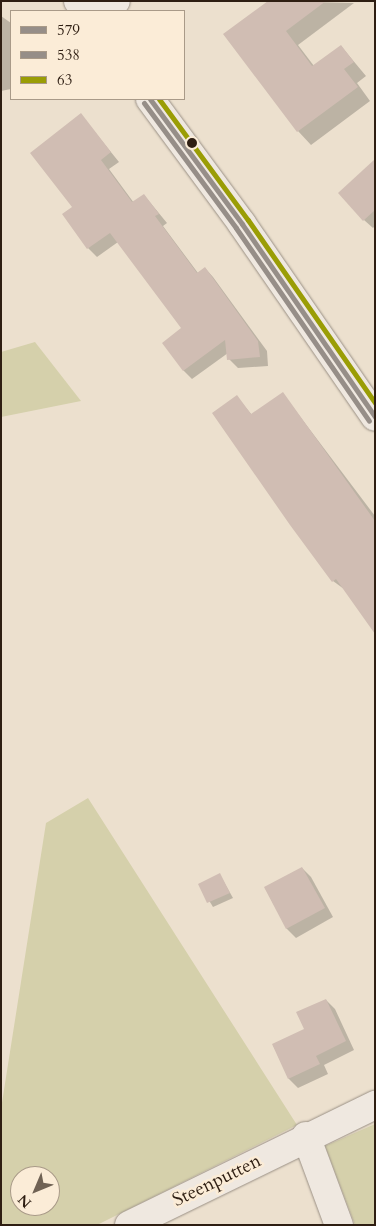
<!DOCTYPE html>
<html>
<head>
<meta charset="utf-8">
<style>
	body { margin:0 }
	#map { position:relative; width:376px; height:1226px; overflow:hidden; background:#ece0ce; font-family:Cardo,serif }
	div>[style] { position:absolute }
	.green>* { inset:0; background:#d5d0ab }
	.shadow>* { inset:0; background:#0003 }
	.building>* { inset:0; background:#d0bdb3 }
	.roads { filter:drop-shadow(0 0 1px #9a9085) drop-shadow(0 0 1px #9a9085) }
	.minor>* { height:28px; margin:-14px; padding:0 14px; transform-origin:14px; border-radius:14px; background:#efe8e0 }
	.bus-1>* { height:5px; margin:-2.5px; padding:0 2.5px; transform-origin:2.5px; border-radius:2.5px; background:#968e88 }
	.bus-2>* { height:5px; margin:-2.5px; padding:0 2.5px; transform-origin:2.5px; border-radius:2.5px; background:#968e88 }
	.bus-3>* { height:5px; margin:-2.5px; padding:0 2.5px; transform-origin:2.5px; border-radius:2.5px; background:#9a9d05 }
	.dots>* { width:14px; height:14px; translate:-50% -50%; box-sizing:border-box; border:2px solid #fbecd7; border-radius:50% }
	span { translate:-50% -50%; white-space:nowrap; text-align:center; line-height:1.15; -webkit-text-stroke:5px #fbecd7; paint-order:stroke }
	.street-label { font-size:19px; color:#2e1e12 }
	.frame { position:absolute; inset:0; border:2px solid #2e1e12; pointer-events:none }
	.legend { position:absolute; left:10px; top:10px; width:175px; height:90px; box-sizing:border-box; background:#fbecd7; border:1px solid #a99a88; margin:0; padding:6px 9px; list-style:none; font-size:15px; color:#2e1e12 }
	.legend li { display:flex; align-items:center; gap:10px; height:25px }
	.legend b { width:25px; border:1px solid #a99a88 }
	.north { position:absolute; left:10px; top:1166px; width:50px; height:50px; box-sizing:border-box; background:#fbecd7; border:1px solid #a99a88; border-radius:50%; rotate:225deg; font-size:14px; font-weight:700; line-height:20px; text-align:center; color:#2e1e12 }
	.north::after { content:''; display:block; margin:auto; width:18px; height:22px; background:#706254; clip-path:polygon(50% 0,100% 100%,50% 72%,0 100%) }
</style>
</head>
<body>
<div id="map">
	<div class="green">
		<i style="clip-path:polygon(35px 342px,81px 401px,1px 417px,1px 352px)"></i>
		<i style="clip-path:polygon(evenodd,88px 798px,297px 1125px,97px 1225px,1px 1225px,1px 1109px,46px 823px,88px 798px,20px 1176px,50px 1176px,50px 1206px,20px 1206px,20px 1176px)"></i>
		<i style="clip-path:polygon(375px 1124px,375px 1225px,355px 1225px,325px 1146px)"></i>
	</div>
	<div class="shadow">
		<i style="clip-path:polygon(270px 1px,354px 3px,298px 45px,314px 66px,341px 46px,366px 76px,357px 83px,370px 101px,311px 145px,298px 131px)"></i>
		<i style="clip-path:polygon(1px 16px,11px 23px,11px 89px,1px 91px)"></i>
		<i style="clip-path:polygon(81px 115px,119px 162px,109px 169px,134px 203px,144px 195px,167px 223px,163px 226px,198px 273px,205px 268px,213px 277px,267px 351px,268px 366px,238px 368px,229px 359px,228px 353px,192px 379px,183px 370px,183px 329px,118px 242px,97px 257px,88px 248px,73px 207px)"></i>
		<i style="clip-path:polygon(375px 161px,375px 226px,373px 228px,364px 220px)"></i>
		<i style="clip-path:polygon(283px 394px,375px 516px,375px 626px,344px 589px,333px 581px,213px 413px,237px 397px,252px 415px)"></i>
		<i style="clip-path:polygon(302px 868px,311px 877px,333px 917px,296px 938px,287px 929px,265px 888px)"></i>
		<i style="clip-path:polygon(220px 875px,233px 898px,213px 907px,199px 884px)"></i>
		<i style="clip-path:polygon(326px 1000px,335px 1009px,354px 1050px,324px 1065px,328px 1074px,298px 1088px,289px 1079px,273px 1045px,306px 1030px)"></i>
	</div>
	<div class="building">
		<i style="clip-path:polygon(268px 1px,326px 1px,286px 31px,312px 66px,341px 45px,354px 62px,344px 69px,358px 87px,297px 132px,223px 34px)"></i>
		<i style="clip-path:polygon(81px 113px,111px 152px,101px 160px,132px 202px,144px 194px,159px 214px,155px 216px,197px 273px,205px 267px,258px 341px,260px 357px,227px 360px,225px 340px,183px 371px,162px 343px,181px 328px,110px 233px,87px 249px,62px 214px,72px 207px,30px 153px)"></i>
		<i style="clip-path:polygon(375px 159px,375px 210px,363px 221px,338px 193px)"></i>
		<i style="clip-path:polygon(283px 392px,375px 521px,375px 634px,336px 579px,332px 582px,290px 525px,212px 413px,237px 395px,251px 414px)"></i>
		<i style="clip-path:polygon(302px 867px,325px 908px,286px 929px,264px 887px)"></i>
		<i style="clip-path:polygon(220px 873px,230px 893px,207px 903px,198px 884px)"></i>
		<i style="clip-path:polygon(326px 999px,346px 1041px,316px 1056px,320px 1064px,288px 1079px,272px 1044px,304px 1029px,296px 1012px)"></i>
	</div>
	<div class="roads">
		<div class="minor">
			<i style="left:78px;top:1px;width:12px;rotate:55deg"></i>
			<i style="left:102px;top:11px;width:17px;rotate:-36deg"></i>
			<i style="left:150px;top:99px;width:155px;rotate:53.6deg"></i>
			<i style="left:242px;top:224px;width:234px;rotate:55.4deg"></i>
			<i style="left:306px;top:1136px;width:95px;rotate:69.7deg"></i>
			<i style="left:129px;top:1225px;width:274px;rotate:-26deg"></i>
		</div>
	</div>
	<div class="bus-1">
		<i style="left:150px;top:99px;width:155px;rotate:53.6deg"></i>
		<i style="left:242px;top:224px;width:234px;rotate:55.4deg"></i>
	</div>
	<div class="bus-2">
		<i style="left:144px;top:103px;width:155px;rotate:53.6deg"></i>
		<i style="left:236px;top:228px;width:234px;rotate:55.4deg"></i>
	</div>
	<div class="bus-3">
		<i style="left:159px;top:99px;width:150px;rotate:53.7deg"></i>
		<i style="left:248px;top:220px;width:223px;rotate:55.2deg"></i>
	</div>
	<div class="dots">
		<i style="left:192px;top:143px;background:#2e1e12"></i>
	</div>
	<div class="street-label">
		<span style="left:217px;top:1181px;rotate:-26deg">Steenputten</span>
	</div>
	<div class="frame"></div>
	<ul class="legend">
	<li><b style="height:6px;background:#968e88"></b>579</li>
	<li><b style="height:6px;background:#968e88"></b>538</li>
	<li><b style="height:6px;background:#9a9d05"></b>63</li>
	</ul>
	<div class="north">N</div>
</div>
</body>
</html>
